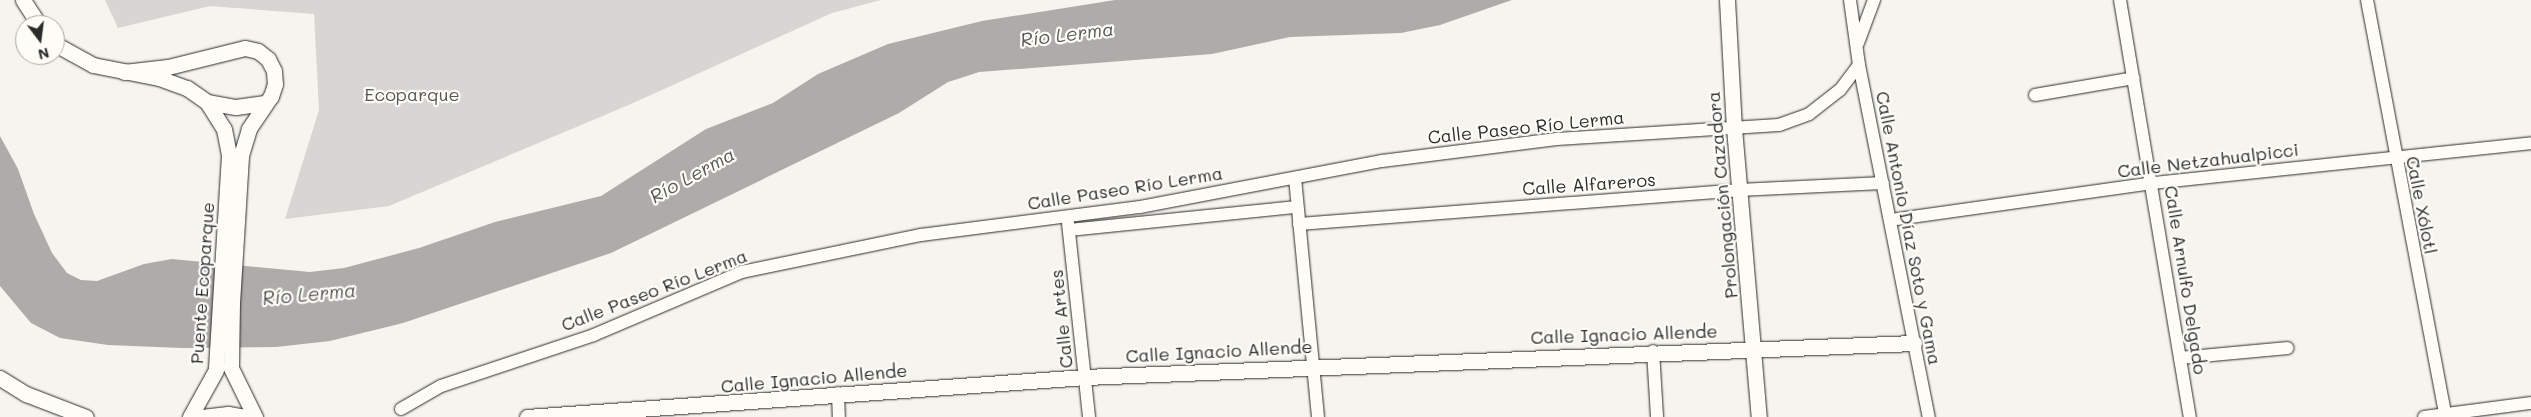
<!DOCTYPE html>
<html>
<head>
<meta charset="utf-8">
<style>
	body { margin:0 }
	#map { position:relative; width:2531px; height:417px; overflow:hidden; background:#f5f4ef; font-family:Mali,sans-serif }
	div>[style] { position:absolute }
	.green>* { inset:0; background:#d7d6d2 }
	.water>* { inset:0; background:#adaca9 }
	.roads { filter:drop-shadow(0 0 1px #2b2b2b) drop-shadow(0 0 1px #2b2b2b) }
	.minor>* { height:12px; margin:-6px; padding:0 6px; transform-origin:6px; border-radius:6px; background:#fdfcf7 }
	.tertiary>* { height:15px; margin:-7.5px; padding:0 7.5px; transform-origin:7.5px; border-radius:7.5px; background:#fdfcf7 }
	span { translate:-50% -50%; white-space:nowrap; text-align:center; line-height:1.15; -webkit-text-stroke:4.5px #fdfcf7; paint-order:stroke }
	.park-label { font-size:18px; color:#565655 }
	.street-label { font-size:18px; color:#2b2b2b }
	.water-label { font-size:19px; color:#585857; font-style:italic }
	.north { position:absolute; left:15px; top:15px; width:50px; height:50px; box-sizing:border-box; background:#fdfcf7; border:1px solid #a9a8a5; border-radius:50%; rotate:165deg; font-size:14px; font-weight:700; line-height:20px; text-align:center; color:#2b2b2b }
	.north::after { content:''; display:block; margin:auto; width:18px; height:22px; background:#2b2b2b; clip-path:polygon(50% 0,100% 100%,50% 72%,0 100%) }
</style>
</head>
<body>
<div id="map">
	<div class="green">
		<i style="clip-path:polygon(105px 0,881px 0,832px 13px,631px 104px,389px 206px,285px 219px,319px 110px,314px 14px,210px 6px,118px 28px)"></i>
	</div>
	<div class="water">
		<i style="clip-path:polygon(1115px 0,1512px 0,1440px 25px,1401px 33px,1290px 37px,1212px 54px,979px 72px,964px 77px,948px 82px,899px 113px,611px 253px,403px 323px,330px 341px,276px 347px,182px 348px,108px 345px,60px 338px,31px 323px,0 286px,0 136px,18px 169px,34px 214px,52px 253px,67px 273px,81px 280px,97px 281px,144px 264px,172px 259px,310px 272px,344px 268px,419px 248px,495px 222px,601px 196px,706px 129px,773px 103px,818px 74px,888px 44px,982px 21px)"></i>
	</div>
	<div class="roads">
		<div class="minor">
			<i style="left:1850px;top:0;width:66px;rotate:82.1deg"></i>
			<i style="left:1859px;top:65px;width:359px;rotate:78.8deg"></i>
			<i style="left:2120px;top:0;width:423px;rotate:80.5deg"></i>
			<i style="left:2367px;top:0;width:424px;rotate:79.3deg"></i>
			<i style="left:1858px;top:43px;width:46px;rotate:-69.6deg"></i>
			<i style="left:2035px;top:95px;width:100px;rotate:-9.7deg"></i>
			<i style="left:1295px;top:178px;width:240px;rotate:84.5deg"></i>
			<i style="left:1890px;top:220px;width:266px;rotate:-8deg"></i>
			<i style="left:2153px;top:183px;width:380px;rotate:-6deg"></i>
			<i style="left:1068px;top:223px;width:195px;rotate:83.8deg"></i>
			<i style="left:1299px;top:224px;width:441px;rotate:-4.4deg"></i>
			<i style="left:1739px;top:190px;width:144px;rotate:-2.8deg"></i>
			<i style="left:1069px;top:230px;width:229px;rotate:-5.8deg"></i>
			<i style="left:1653px;top:351px;width:66px;rotate:86.5deg"></i>
			<i style="left:2180px;top:358px;width:108px;rotate:-5.3deg"></i>
			<i style="left:838px;top:393px;width:24px;rotate:88deg"></i>
			<i style="left:401px;top:409px;width:46px;rotate:-29.9deg"></i>
			<i style="left:441px;top:386px;width:161px;rotate:-18.4deg"></i>
			<i style="left:594px;top:335px;width:161px;rotate:-23.1deg"></i>
			<i style="left:742px;top:272px;width:183px;rotate:-11.7deg"></i>
			<i style="left:921px;top:235px;width:221px;rotate:-7.3deg"></i>
			<i style="left:1140px;top:207px;width:246px;rotate:-10.8deg"></i>
			<i style="left:1382px;top:161px;width:176px;rotate:-7.2deg"></i>
			<i style="left:1557px;top:139px;width:222px;rotate:-3.6deg"></i>
			<i style="left:1779px;top:125px;width:32px;rotate:-20deg"></i>
			<i style="left:1809px;top:114px;width:39px;rotate:-38deg"></i>
			<i style="left:1840px;top:90px;width:31px;rotate:-53deg"></i>
			<i style="left:2424px;top:417px;width:108px;rotate:-7.5deg"></i>
		</div>
		<div class="tertiary">
			<i style="left:23px;top:0;width:30px;rotate:57deg"></i>
			<i style="left:1727px;top:0;width:128px;rotate:86.9deg"></i>
			<i style="left:1734px;top:128px;width:290px;rotate:85.1deg"></i>
			<i style="left:55px;top:44px;width:43px;rotate:28.9deg"></i>
			<i style="left:93px;top:65px;width:67px;rotate:11.1deg"></i>
			<i style="left:159px;top:78px;width:30px;rotate:20deg"></i>
			<i style="left:187px;top:88px;width:24px;rotate:35deg"></i>
			<i style="left:207px;top:102px;width:32px;rotate:58deg"></i>
			<i style="left:224px;top:129px;width:26px;rotate:79deg"></i>
			<i style="left:229px;top:155px;width:215px;rotate:93.5deg"></i>
			<i style="left:216px;top:370px;width:54px;rotate:119deg"></i>
			<i style="left:124px;top:72px;width:44px;rotate:-6.5deg"></i>
			<i style="left:168px;top:67px;width:79px;rotate:-13.9deg"></i>
			<i style="left:245px;top:48px;width:13px;rotate:13deg"></i>
			<i style="left:258px;top:51px;width:13px;rotate:39deg"></i>
			<i style="left:268px;top:59px;width:13px;rotate:63deg"></i>
			<i style="left:274px;top:71px;width:13px;rotate:86deg"></i>
			<i style="left:275px;top:84px;width:13px;rotate:108deg"></i>
			<i style="left:271px;top:96px;width:40px;rotate:124deg"></i>
			<i style="left:249px;top:129px;width:28px;rotate:107deg"></i>
			<i style="left:241px;top:156px;width:147px;rotate:93.5deg"></i>
			<i style="left:232px;top:303px;width:65px;rotate:90.9deg"></i>
			<i style="left:231px;top:368px;width:55px;rotate:63.9deg"></i>
			<i style="left:207px;top:102px;width:29px;rotate:10deg"></i>
			<i style="left:236px;top:107px;width:29px;rotate:-8deg"></i>
			<i style="left:0;top:378px;width:31px;rotate:32deg"></i>
			<i style="left:26px;top:394px;width:64px;rotate:21deg"></i>
			<i style="left:202px;top:417px;width:26px;rotate:-7deg"></i>
			<i style="left:228px;top:414px;width:17px;rotate:10deg"></i>
			<i style="left:527px;top:417px;width:559px;rotate:-4.1deg"></i>
			<i style="left:1085px;top:377px;width:830px;rotate:-2.35deg"></i>
		</div>
	</div>
	<div class="park-label">
		<span style="left:412px;top:94px">Ecoparque</span>
	</div>
	<div class="street-label">
		<span style="left:1526px;top:127px;rotate:-6deg">Calle Paseo Río Lerma</span>
		<span style="left:2208px;top:160px;rotate:-7deg">Calle Netzahualpicci</span>
		<span style="left:1589px;top:184px;rotate:-4deg">Calle Alfareros</span>
		<span style="left:1125px;top:188px;rotate:-9deg">Calle Paseo Río Lerma</span>
		<span style="left:1722px;top:195px;rotate:-95deg">Prolongación Cazadora</span>
		<span style="left:2422px;top:205px;rotate:79deg">Calle Xólotl</span>
		<span style="left:1909px;top:228px;rotate:79deg">Calle Antonio Díaz Soto y Gama</span>
		<span style="left:2186px;top:280px;rotate:81deg">Calle Arnulfo Delgado</span>
		<span style="left:202px;top:283px;rotate:-86deg">Puente Ecoparque</span>
		<span style="left:654px;top:290px;rotate:-21deg">Calle Paseo Río Lerma</span>
		<span style="left:1061px;top:319px;rotate:-96deg">Calle Artes</span>
		<span style="left:1624px;top:334px;rotate:-2deg">Calle Ignacio Allende</span>
		<span style="left:1219px;top:351px;rotate:-3deg">Calle Ignacio Allende</span>
		<span style="left:814px;top:378px;rotate:-5deg">Calle Ignacio Allende</span>
	</div>
	<div class="water-label">
		<span style="left:1067px;top:34px;rotate:-7deg">Río Lerma</span>
		<span style="left:692px;top:175px;rotate:-29deg">Río Lerma</span>
		<span style="left:309px;top:294px;rotate:-5deg">Río Lerma</span>
	</div>
	<div class="north">N</div>
</div>
</body>
</html>
